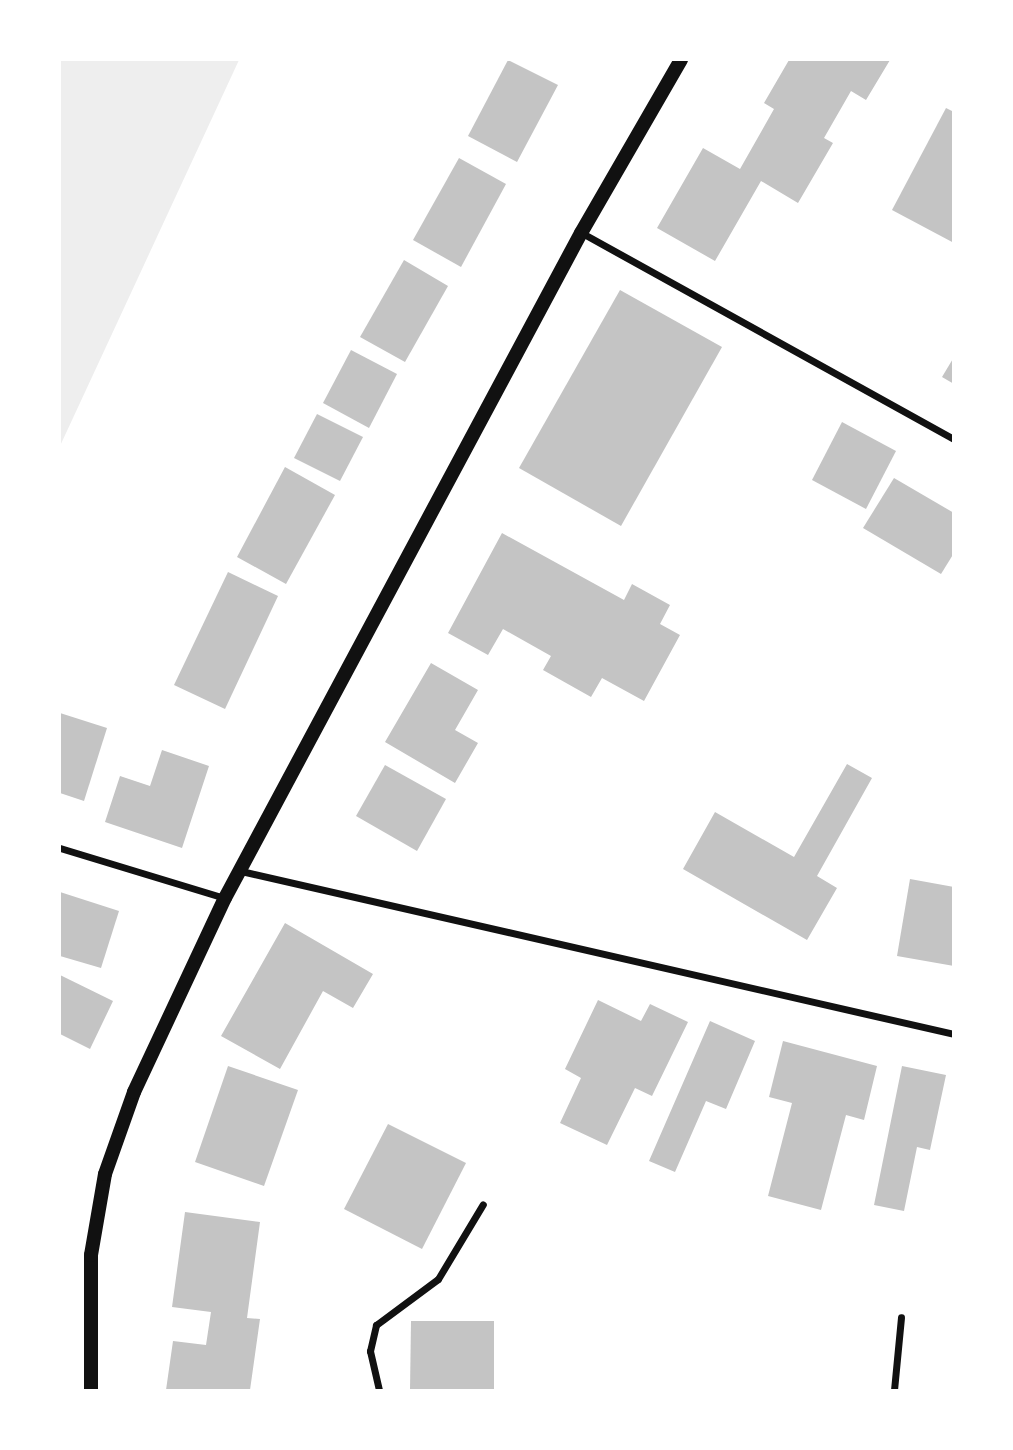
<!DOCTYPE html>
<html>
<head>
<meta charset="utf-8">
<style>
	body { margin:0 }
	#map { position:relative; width:1013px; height:1450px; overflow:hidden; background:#fff; font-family:Spectral,serif }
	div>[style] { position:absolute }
	.green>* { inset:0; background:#eee }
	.building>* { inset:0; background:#c4c4c4 }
	.minor>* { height:7px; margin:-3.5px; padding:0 3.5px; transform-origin:3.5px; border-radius:3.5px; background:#111 }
	.secondary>* { height:14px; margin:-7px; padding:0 7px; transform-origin:7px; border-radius:7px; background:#111 }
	span { translate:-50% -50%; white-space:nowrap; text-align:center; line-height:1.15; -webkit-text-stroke:5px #fff; paint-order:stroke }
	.frame { position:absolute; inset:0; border:61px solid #fff; pointer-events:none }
</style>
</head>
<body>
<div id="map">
	<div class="green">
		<i style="clip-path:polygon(60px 60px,239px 60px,60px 446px)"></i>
	</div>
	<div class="building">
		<i style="clip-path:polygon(508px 60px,558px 85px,517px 162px,468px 136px)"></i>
		<i style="clip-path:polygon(789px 60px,890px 60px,866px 100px,851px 91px,824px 138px,833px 143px,798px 203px,761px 181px,715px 261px,657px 228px,703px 148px,740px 169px,774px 109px,764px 103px)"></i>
		<i style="clip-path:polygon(946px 108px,954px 112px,954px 243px,892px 210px)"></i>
		<i style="clip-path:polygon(459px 158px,506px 184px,461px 267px,413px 240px)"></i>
		<i style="clip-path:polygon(404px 260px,448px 286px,405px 362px,360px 337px)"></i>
		<i style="clip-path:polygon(620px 290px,722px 347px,621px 526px,519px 468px)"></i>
		<i style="clip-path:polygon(351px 350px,397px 374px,369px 428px,323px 403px)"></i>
		<i style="clip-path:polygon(954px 357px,954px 384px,942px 377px)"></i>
		<i style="clip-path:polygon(317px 414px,363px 437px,340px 481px,294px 458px)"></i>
		<i style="clip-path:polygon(842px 422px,896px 451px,866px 509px,812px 480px)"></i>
		<i style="clip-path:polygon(285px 467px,335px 495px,286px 584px,237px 557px)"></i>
		<i style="clip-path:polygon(894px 478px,954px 513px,954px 553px,941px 574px,863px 528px)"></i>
		<i style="clip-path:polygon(502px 533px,624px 600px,632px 584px,670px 605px,660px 624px,680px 635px,644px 701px,602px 678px,591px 697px,543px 670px,551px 656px,503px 629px,488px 655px,448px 633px)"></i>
		<i style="clip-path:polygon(228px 572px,278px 596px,225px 709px,174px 685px)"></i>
		<i style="clip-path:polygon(431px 663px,478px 690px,455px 730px,478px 743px,455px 783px,385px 742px)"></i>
		<i style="clip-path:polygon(60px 713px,107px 728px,84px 801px,60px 793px)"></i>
		<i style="clip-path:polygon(162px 750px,209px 766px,182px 848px,105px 822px,120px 776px,150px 786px)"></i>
		<i style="clip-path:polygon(847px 764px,872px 778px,817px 876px,837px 888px,807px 940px,683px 869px,715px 812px,794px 857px)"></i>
		<i style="clip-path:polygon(385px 765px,446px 799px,417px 851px,356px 816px)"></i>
		<i style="clip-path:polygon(910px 879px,954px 887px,954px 966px,897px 956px)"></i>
		<i style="clip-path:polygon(60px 892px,119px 911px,101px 968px,60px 956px)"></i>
		<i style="clip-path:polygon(285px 923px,373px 974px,353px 1008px,323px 991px,280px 1069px,221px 1036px)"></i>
		<i style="clip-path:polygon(60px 975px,113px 1001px,90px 1049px,60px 1034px)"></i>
		<i style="clip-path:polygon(598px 1000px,641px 1021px,650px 1004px,688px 1022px,652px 1096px,635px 1088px,607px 1145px,560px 1123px,581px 1078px,565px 1069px)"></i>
		<i style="clip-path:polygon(710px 1021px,755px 1041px,726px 1109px,706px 1101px,675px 1172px,649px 1161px)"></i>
		<i style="clip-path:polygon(783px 1041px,877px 1066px,864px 1120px,846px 1115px,821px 1210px,768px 1196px,792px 1103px,769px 1097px)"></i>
		<i style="clip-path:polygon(228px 1066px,298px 1090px,264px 1186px,195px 1162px)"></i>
		<i style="clip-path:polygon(902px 1066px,946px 1075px,930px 1150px,917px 1147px,904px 1211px,874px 1205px)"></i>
		<i style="clip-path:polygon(388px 1124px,466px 1163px,422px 1249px,344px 1209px)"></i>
		<i style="clip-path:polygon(185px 1212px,260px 1222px,247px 1318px,260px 1319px,250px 1390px,166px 1390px,173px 1341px,206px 1345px,211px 1312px,172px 1307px)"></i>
		<i style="clip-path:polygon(411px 1321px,494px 1321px,494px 1390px,410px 1390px)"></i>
	</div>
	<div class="minor">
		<i style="left:582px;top:233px;width:425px;rotate:29deg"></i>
		<i style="left:60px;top:848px;width:172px;rotate:16.9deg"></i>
		<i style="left:241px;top:871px;width:731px;rotate:12.88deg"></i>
		<i style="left:379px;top:1390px;width:40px;rotate:-103deg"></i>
		<i style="left:370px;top:1351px;width:27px;rotate:-77deg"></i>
		<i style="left:376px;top:1325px;width:77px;rotate:-36.6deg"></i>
		<i style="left:438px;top:1279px;width:87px;rotate:-59deg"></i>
		<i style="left:894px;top:1390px;width:73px;rotate:-84.5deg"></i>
	</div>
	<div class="secondary">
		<i style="left:91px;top:1390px;width:135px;rotate:-90deg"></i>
		<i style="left:91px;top:1255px;width:82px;rotate:-80.2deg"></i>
		<i style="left:105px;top:1174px;width:87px;rotate:-70.5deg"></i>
		<i style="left:134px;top:1092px;width:214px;rotate:-64.9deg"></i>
		<i style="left:225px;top:898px;width:754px;rotate:-61.84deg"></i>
		<i style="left:581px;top:233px;width:200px;rotate:-60deg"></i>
	</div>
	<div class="frame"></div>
</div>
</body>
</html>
